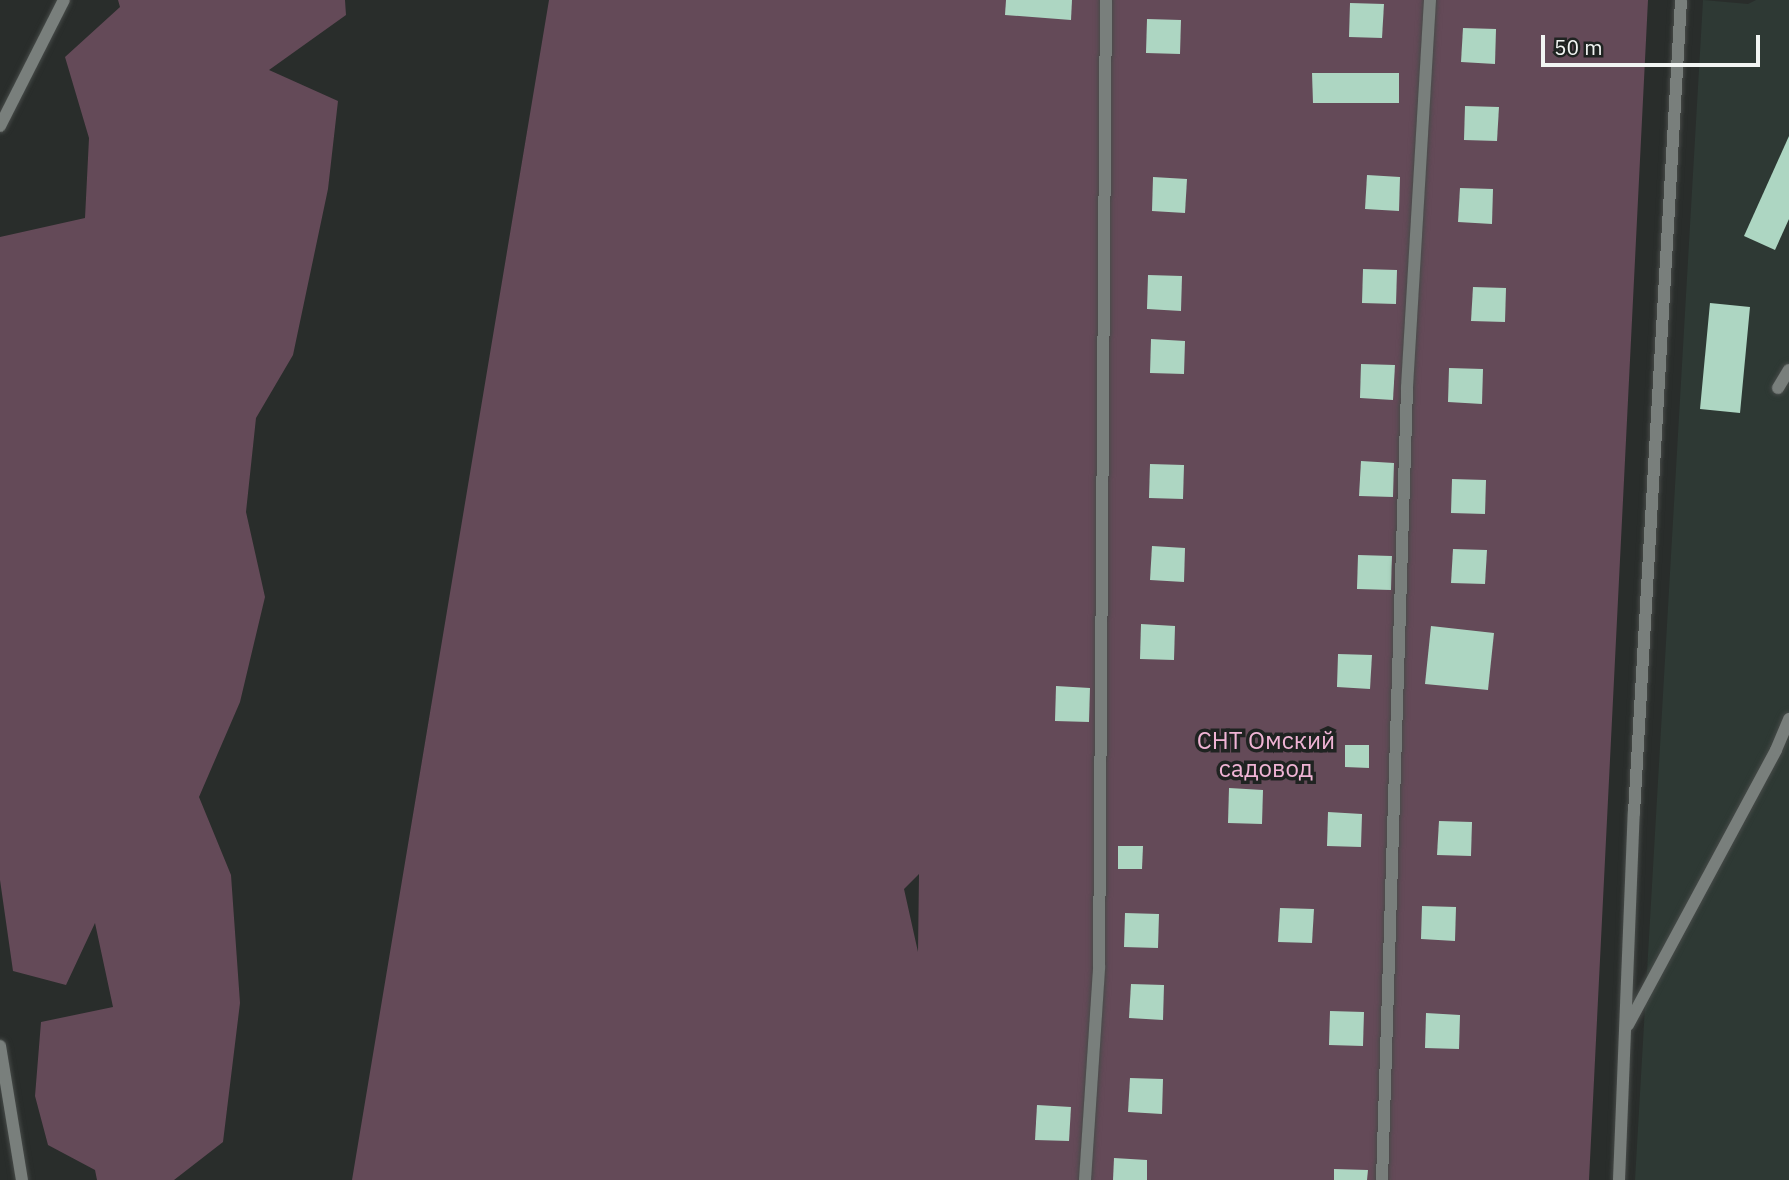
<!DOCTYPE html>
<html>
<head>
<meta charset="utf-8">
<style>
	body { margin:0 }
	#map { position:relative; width:1789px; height:1180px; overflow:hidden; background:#292d2b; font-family:"IBM Plex Sans",sans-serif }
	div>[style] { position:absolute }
	.built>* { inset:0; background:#2e3934 }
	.green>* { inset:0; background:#644a58 }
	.building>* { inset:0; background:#add6c2 }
	.roads { filter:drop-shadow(0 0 2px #474b49) drop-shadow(0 0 2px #474b49) }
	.service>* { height:12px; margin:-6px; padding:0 6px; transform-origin:6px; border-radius:6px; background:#797f7c }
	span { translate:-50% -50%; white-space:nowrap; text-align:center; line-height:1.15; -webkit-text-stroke:7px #1f2321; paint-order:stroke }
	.park-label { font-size:24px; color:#f0b4d5 }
	.scale { position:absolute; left:1541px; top:35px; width:219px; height:32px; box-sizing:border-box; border:4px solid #f2f5f3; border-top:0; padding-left:9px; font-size:21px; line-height:24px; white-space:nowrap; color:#f2f5f3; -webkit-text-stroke:5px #1f2321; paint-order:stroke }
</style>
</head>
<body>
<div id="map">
	<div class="built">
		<i style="clip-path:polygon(1703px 0,1748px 4px,1756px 0,1789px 0,1789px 1180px,1635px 1180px)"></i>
	</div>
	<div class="green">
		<i style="clip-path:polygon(118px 0,345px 0,346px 15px,269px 70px,338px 101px,328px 189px,293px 355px,256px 418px,246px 512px,265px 597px,240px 702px,199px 797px,231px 875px,240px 1003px,223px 1142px,174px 1180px,97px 1180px,95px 1170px,48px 1145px,35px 1096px,41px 1022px,113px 1007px,95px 923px,66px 985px,13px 971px,0 880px,0 237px,85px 218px,89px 138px,65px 57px,120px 7px)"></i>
		<i style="clip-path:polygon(evenodd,549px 0,1648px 0,1589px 1180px,352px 1180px,549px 0,919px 874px,918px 952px,904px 889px,919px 874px)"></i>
	</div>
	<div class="building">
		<i style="clip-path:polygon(1006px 0,1072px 0,1071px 20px,1005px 15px)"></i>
		<i style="clip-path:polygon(1350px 3px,1384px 4px,1382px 38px,1349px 37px)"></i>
		<i style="clip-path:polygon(1147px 19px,1181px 20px,1180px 54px,1146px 53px)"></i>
		<i style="clip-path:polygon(1463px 28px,1496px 29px,1495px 64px,1461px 62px)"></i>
		<i style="clip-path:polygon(1312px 73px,1399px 73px,1399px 103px,1313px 103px)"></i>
		<i style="clip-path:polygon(1465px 106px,1499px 107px,1497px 141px,1464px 140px)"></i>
		<i style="clip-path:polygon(1789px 136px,1789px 219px,1775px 250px,1744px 236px)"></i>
		<i style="clip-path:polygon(1367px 175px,1400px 177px,1399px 211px,1365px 209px)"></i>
		<i style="clip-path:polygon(1153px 177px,1187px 179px,1185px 213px,1152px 211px)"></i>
		<i style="clip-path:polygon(1460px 188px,1493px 189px,1492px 224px,1458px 222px)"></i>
		<i style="clip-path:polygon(1363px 269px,1397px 270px,1396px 304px,1362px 303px)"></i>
		<i style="clip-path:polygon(1148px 275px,1182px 276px,1181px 311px,1147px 309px)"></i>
		<i style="clip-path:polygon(1473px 287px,1506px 288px,1505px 322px,1471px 321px)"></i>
		<i style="clip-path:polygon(1710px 303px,1750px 307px,1740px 413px,1700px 409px)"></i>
		<i style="clip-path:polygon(1151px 339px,1185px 341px,1184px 374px,1150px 373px)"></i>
		<i style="clip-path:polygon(1361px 364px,1395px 365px,1393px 400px,1360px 398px)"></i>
		<i style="clip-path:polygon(1449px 368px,1483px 369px,1482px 404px,1448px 402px)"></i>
		<i style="clip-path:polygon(1361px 461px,1394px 463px,1393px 497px,1359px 496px)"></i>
		<i style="clip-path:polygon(1150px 464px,1184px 465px,1183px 499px,1149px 498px)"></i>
		<i style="clip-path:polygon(1452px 479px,1486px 480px,1485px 514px,1451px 513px)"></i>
		<i style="clip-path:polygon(1152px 546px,1185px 548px,1184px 582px,1150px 580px)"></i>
		<i style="clip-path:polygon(1453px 549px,1487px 550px,1485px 584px,1451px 583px)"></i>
		<i style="clip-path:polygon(1358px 555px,1392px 556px,1391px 590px,1357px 589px)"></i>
		<i style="clip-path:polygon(1141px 624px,1175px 626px,1174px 660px,1140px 659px)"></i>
		<i style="clip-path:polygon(1431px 626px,1494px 633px,1488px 690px,1425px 684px)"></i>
		<i style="clip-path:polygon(1338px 654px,1372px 655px,1370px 689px,1337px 687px)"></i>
		<i style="clip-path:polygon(1056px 686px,1090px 688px,1089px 722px,1055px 721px)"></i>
		<i style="clip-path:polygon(1345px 745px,1369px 745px,1369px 768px,1345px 767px)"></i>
		<i style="clip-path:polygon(1229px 788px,1263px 790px,1262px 824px,1228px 823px)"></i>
		<i style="clip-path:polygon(1328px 812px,1362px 814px,1361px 847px,1327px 846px)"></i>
		<i style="clip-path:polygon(1439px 821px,1472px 822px,1471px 856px,1437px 855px)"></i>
		<i style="clip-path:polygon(1118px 846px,1143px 846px,1142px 869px,1118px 869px)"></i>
		<i style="clip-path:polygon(1422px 906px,1456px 907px,1455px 941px,1421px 939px)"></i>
		<i style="clip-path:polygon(1280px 908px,1314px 909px,1312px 943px,1278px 942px)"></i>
		<i style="clip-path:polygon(1125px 913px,1159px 914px,1158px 948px,1124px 947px)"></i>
		<i style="clip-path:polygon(1131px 984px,1164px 985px,1163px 1020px,1129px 1018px)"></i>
		<i style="clip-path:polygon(1330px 1011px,1364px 1012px,1363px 1046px,1329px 1045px)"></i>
		<i style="clip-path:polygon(1426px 1013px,1460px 1015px,1459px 1049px,1425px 1048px)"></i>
		<i style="clip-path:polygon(1130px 1078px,1163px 1079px,1162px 1114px,1128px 1112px)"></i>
		<i style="clip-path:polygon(1037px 1105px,1071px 1107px,1069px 1141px,1035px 1140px)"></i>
		<i style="clip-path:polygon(1114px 1158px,1147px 1160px,1147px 1180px,1113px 1180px)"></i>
		<i style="clip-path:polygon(1334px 1169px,1368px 1170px,1367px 1180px,1334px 1180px)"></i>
	</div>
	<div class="roads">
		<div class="service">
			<i style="left:0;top:126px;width:141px;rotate:-63.1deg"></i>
			<i style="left:1778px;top:388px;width:21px;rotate:-59deg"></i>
			<i style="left:1628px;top:1025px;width:312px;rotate:-61.7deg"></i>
			<i style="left:1776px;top:750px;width:34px;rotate:-67deg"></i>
			<i style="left:0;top:1046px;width:136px;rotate:80.7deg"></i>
			<i style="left:1085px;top:1180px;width:213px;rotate:-86.2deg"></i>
			<i style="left:1099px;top:967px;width:967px;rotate:-89.59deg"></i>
			<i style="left:1382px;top:1180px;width:793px;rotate:-88.19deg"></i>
			<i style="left:1407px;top:387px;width:388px;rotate:-86.6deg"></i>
			<i style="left:1619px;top:1180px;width:367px;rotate:-87.7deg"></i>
			<i style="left:1634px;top:813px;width:814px;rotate:-86.69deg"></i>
		</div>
	</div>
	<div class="park-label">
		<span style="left:1266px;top:755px">СНТ Омский<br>садовод</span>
	</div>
	<div class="scale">50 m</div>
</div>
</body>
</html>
